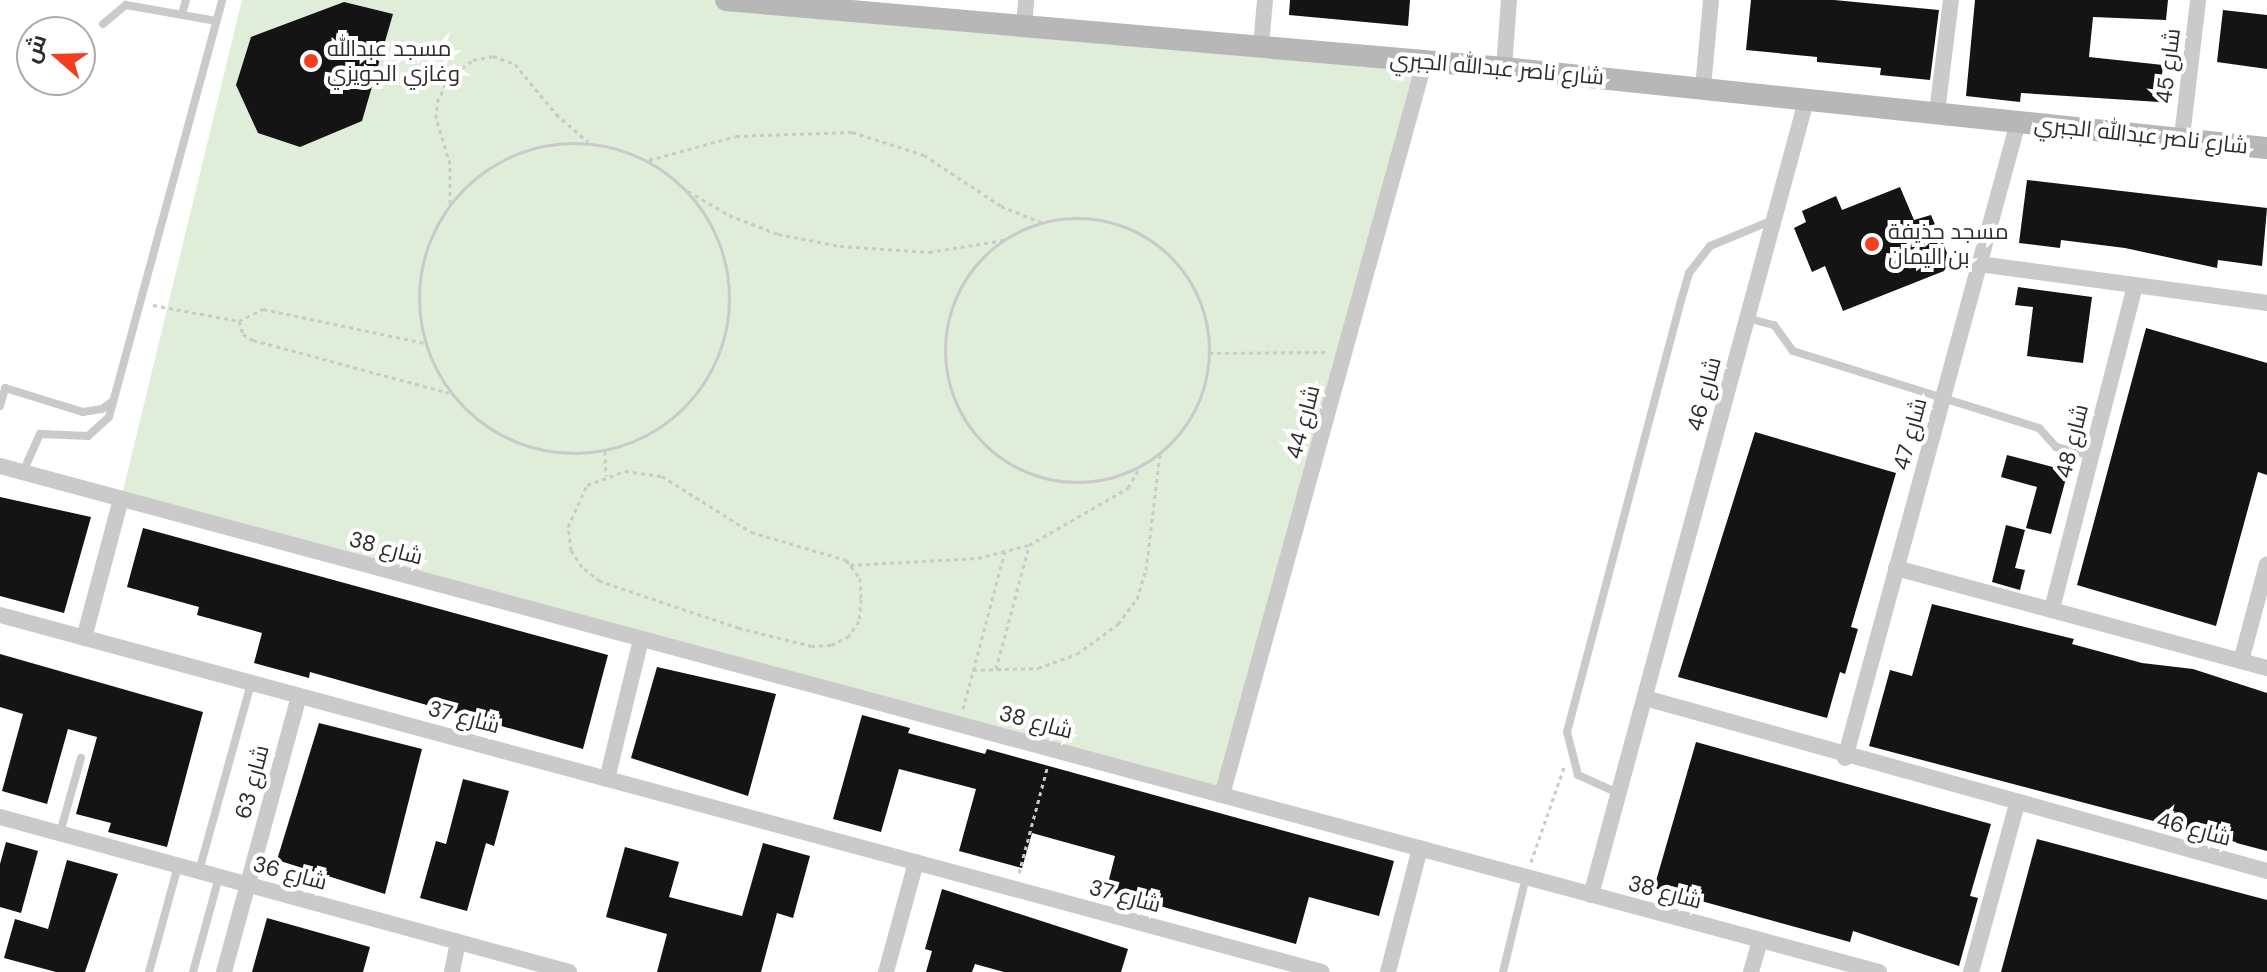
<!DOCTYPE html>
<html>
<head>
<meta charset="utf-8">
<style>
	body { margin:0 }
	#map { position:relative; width:2267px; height:972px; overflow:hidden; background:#fff; font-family:"DM Sans",Cairo,sans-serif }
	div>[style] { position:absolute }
	.green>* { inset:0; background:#dfedd9 }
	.building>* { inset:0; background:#141414 }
	.path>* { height:3px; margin-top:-1.5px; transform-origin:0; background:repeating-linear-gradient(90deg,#cacaca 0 4px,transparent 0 8px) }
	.path>.ring { margin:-1.5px; padding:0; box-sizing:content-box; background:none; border:3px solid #cacaca; border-radius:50% }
	.lane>* { height:8px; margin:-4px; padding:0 4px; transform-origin:4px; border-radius:4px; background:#cacaca }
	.street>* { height:16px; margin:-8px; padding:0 8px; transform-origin:8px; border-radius:8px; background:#cacaca }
	.secondary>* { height:22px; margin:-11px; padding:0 11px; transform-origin:11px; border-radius:11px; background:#b7b7b7 }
	.dots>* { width:22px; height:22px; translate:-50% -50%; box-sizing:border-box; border:4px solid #fff; border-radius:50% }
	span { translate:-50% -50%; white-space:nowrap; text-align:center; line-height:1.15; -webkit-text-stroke:8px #fff; paint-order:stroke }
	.poi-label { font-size:22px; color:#2d2d2d }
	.left { translate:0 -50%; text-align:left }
	.street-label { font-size:22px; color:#2d2d2d }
	.north { position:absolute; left:16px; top:16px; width:80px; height:80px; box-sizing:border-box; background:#fff; border:2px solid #ababab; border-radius:50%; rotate:290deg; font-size:22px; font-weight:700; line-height:32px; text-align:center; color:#2d2d2d }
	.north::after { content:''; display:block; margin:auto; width:28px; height:36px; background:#f53e1f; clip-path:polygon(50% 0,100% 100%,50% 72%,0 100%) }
</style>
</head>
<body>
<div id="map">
	<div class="green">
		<i style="clip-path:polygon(242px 0,721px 0,1425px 60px,1222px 795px,121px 499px)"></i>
	</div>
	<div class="building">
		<i style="clip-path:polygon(1290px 0,1410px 0,1408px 26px,1289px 15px)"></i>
		<i style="clip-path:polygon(1751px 0,1834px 0,1939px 10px,1930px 80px,1880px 75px,1881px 68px,1817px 62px,1817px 57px,1746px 50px)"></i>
		<i style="clip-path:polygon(1975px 0,2168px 0,2166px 20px,2093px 17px,2089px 57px,2163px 65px,2159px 102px,2021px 93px,2020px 102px,1966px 96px)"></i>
		<i style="clip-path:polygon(344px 2px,393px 14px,362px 121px,300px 147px,258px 133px,236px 85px,251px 37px)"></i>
		<i style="clip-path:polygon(2223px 10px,2267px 15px,2267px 69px,2217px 62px)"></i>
		<i style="clip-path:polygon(2027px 180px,2267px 208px,2262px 266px,2218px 260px,2217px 268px,2125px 248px,2061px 240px,2060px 248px,2019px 243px)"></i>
		<i style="clip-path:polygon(1900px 187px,1914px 220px,1931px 215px,1950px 260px,1944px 271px,1843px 311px,1825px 266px,1812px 272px,1794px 228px,1806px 222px,1802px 211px,1836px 196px,1842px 210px)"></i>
		<i style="clip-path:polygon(2018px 287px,2092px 297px,2083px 363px,2027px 356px,2033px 307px,2015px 305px)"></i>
		<i style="clip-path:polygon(2146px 328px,2267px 363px,2267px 475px,2258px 472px,2216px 626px,2077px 585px)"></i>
		<i style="clip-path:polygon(1755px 432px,1896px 473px,1851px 627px,1858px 629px,1845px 674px,1840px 672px,1827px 718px,1678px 677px)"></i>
		<i style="clip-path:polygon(2007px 455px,2068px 471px,2051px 534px,2026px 528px,2037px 487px,2001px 477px)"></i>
		<i style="clip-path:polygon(0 497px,91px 517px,64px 613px,0 596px)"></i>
		<i style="clip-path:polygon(2006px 525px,2025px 530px,2015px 568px,2025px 570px,2020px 590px,1992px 582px)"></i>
		<i style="clip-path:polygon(143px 528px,608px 655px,583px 749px,310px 672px,309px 678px,254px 663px,262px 633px,197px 615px,199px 607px,127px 587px)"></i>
		<i style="clip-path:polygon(1932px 604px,2074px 639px,2072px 644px,2142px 663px,2193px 669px,2267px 693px,2267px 851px,1869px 746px,1890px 670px,1912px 676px)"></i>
		<i style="clip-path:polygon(0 654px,203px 712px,167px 847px,108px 832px,111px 823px,76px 814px,97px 737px,68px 729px,47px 804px,2px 791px,23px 714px,0 707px)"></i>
		<i style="clip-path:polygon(657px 667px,776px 694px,748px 796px,631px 758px)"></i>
		<i style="clip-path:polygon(862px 715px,910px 728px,908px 733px,985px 754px,987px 749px,1394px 861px,1379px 916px,1309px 897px,1296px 944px,1106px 891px,1115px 856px,1032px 833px,1022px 868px,959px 851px,976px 789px,899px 769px,881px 832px,833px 819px)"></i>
		<i style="clip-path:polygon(319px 723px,422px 749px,385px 894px,277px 860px)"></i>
		<i style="clip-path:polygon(1696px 742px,1991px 824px,1970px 896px,1978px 898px,1959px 966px,1853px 931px,1850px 942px,1654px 888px)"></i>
		<i style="clip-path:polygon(463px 779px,509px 791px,494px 846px,486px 843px,467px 911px,420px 898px,436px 841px,446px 844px)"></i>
		<i style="clip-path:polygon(2037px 839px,2267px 900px,2267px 972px,2001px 972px)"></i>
		<i style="clip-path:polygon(6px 842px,38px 851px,21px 913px,0 907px,0 864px)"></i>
		<i style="clip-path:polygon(763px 843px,810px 856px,793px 918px,777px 913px,761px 972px,657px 972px,667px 934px,606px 917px,625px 847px,679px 862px,669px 897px,742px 916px)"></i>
		<i style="clip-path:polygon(67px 860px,118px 874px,85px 972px,56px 972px,4px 958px,15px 919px,48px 929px)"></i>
		<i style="clip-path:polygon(942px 889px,1128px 949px,1121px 972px,1004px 972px,975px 964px,972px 972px,926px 972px,932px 951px,925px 949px)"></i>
		<i style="clip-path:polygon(267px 918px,370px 947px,363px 972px,252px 972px)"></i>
	</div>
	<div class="path">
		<i class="ring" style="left:419px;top:143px;width:307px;height:307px"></i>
		<i style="left:649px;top:160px;width:90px;rotate:-15.4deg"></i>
		<i style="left:736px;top:136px;width:116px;rotate:-2deg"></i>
		<i style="left:852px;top:132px;width:76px;rotate:17.7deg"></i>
		<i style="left:924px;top:155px;width:92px;rotate:33.5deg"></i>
		<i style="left:1001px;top:206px;width:45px;rotate:22deg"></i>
		<i style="left:688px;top:191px;width:48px;rotate:30.3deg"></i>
		<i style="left:729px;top:215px;width:53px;rotate:21.2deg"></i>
		<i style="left:778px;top:234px;width:63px;rotate:11deg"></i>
		<i style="left:840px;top:246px;width:89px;rotate:3.9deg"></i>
		<i style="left:929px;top:252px;width:76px;rotate:-9.1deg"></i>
		<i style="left:450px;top:203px;width:39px;rotate:-90deg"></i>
		<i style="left:450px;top:164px;width:48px;rotate:-106.9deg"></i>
		<i style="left:436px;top:118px;width:16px;rotate:-86deg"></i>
		<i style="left:437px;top:102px;width:27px;rotate:-63deg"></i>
		<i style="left:449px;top:78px;width:30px;rotate:-37deg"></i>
		<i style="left:473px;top:60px;width:20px;rotate:-11deg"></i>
		<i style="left:493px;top:56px;width:23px;rotate:20deg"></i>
		<i style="left:515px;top:64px;width:65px;rotate:50.6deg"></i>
		<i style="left:556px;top:114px;width:43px;rotate:41.2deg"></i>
		<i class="ring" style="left:945px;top:218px;width:261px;height:261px"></i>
		<i style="left:153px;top:305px;width:87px;rotate:10.5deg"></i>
		<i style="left:239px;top:321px;width:14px;rotate:73deg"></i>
		<i style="left:243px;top:334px;width:12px;rotate:31deg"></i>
		<i style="left:253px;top:340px;width:203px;rotate:15.1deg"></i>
		<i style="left:239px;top:321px;width:27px;rotate:-27deg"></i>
		<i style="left:263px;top:309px;width:165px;rotate:11.9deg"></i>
		<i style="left:1209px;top:353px;width:120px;rotate:-0.5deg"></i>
		<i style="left:605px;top:451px;width:25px;rotate:88deg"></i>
		<i style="left:625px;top:471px;width:37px;rotate:8deg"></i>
		<i style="left:662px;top:476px;width:105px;rotate:32.2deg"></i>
		<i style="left:751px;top:532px;width:99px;rotate:16.4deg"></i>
		<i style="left:846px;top:560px;width:23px;rotate:52deg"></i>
		<i style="left:860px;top:578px;width:21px;rotate:87deg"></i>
		<i style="left:861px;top:599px;width:22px;rotate:95deg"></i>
		<i style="left:859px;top:621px;width:18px;rotate:124deg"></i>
		<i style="left:849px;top:636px;width:20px;rotate:153deg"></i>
		<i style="left:831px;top:645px;width:19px;rotate:177deg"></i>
		<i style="left:812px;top:646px;width:75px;rotate:-166.1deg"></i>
		<i style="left:739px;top:628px;width:147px;rotate:-161.3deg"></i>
		<i style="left:600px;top:581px;width:23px;rotate:-142deg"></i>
		<i style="left:582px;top:567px;width:20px;rotate:-123deg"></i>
		<i style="left:571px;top:550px;width:23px;rotate:-97deg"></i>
		<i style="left:568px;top:527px;width:46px;rotate:-65.7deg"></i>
		<i style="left:587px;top:485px;width:40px;rotate:-20.2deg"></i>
		<i style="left:850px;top:565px;width:128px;rotate:-3.1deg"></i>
		<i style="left:978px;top:558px;width:53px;rotate:-14.3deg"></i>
		<i style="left:1029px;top:545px;width:114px;rotate:-29.9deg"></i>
		<i style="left:1128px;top:488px;width:25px;rotate:-61deg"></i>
		<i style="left:996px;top:669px;width:127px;rotate:-75deg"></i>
		<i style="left:973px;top:670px;width:65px;rotate:-1.8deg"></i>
		<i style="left:1038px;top:668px;width:41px;rotate:-19.7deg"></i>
		<i style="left:1077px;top:654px;width:51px;rotate:-36.2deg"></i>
		<i style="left:1118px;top:624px;width:31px;rotate:-53deg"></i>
		<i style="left:1137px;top:599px;width:30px;rotate:-73deg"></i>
		<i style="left:1146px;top:570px;width:117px;rotate:-83.1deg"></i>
		<i style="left:963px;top:709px;width:163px;rotate:-75.1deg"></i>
		<i style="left:1531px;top:862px;width:101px;rotate:-70.8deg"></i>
		<i style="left:1019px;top:873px;width:112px;rotate:-75deg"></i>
	</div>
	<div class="lane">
		<i style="left:182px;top:14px;width:15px;rotate:-74deg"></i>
		<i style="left:103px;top:24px;width:30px;rotate:-40deg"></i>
		<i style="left:126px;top:5px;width:92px;rotate:10deg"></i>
		<i style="left:1747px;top:318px;width:28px;rotate:15deg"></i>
		<i style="left:1774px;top:325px;width:32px;rotate:54deg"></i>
		<i style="left:1793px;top:351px;width:258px;rotate:17.4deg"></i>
		<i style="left:2039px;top:428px;width:25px;rotate:48deg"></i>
		<i style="left:2056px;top:447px;width:36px;rotate:14deg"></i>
		<i style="left:0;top:406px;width:19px;rotate:-74deg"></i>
		<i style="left:5px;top:388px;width:82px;rotate:17.1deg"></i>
		<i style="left:83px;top:412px;width:19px;rotate:-9deg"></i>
		<i style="left:102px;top:409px;width:14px;rotate:-36deg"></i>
		<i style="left:23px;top:472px;width:42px;rotate:-65.9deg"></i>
		<i style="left:40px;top:434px;width:48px;rotate:2.4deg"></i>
		<i style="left:88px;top:436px;width:28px;rotate:-42deg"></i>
		<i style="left:109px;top:417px;width:432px;rotate:-74.8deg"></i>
		<i style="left:1618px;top:793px;width:44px;rotate:-155.8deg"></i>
		<i style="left:1578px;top:775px;width:44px;rotate:-104.3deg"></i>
		<i style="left:1567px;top:732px;width:446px;rotate:-75.2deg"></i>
		<i style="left:1681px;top:301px;width:29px;rotate:-74deg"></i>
		<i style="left:1689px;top:273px;width:34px;rotate:-52deg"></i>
		<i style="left:1710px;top:246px;width:68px;rotate:-22.4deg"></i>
		<i style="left:60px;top:833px;width:78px;rotate:-74.4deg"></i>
		<i style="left:199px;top:871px;width:195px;rotate:-74.5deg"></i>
		<i style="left:149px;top:972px;width:110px;rotate:-74.7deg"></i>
		<i style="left:193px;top:972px;width:98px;rotate:-74.7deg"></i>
		<i style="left:1503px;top:972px;width:98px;rotate:-76.4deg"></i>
	</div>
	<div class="street">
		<i style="left:1024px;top:25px;width:25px;rotate:-85deg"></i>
		<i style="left:1261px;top:46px;width:46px;rotate:-85deg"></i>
		<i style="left:1504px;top:68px;width:68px;rotate:-85.8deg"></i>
		<i style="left:1703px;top:88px;width:88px;rotate:-84.8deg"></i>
		<i style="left:1937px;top:112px;width:113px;rotate:-82.9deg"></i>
		<i style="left:2182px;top:137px;width:138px;rotate:-83.3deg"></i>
		<i style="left:1979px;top:264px;width:291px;rotate:7.7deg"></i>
		<i style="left:0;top:466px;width:1946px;rotate:15.07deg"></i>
		<i style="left:1896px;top:568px;width:384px;rotate:15.1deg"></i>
		<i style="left:2052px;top:609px;width:334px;rotate:-75.6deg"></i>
		<i style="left:0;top:615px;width:1369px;rotate:15.11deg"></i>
		<i style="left:84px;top:638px;width:144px;rotate:-75.1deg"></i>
		<i style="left:2241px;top:661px;width:100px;rotate:-75deg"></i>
		<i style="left:1645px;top:698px;width:646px;rotate:15.54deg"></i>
		<i style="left:1845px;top:758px;width:659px;rotate:-74.78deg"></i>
		<i style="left:607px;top:779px;width:144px;rotate:-76.3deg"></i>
		<i style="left:1222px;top:795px;width:763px;rotate:-74.56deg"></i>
		<i style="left:0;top:817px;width:590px;rotate:15.24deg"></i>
		<i style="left:1591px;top:895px;width:823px;rotate:-74.85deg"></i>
		<i style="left:224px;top:972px;width:286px;rotate:-74.8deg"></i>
		<i style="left:452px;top:972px;width:31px;rotate:-79deg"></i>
		<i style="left:886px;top:972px;width:114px;rotate:-74.7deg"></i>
		<i style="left:1388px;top:972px;width:128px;rotate:-75.5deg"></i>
		<i style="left:1751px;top:972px;width:33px;rotate:-74deg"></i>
		<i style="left:1971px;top:972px;width:174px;rotate:-74.7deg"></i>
	</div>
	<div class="secondary">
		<i style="left:726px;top:0;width:781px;rotate:5deg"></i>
		<i style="left:1504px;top:68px;width:767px;rotate:5.99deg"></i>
	</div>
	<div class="dots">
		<i style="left:311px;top:61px;background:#f53e1f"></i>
		<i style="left:1872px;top:244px;background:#f53e1f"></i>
	</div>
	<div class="poi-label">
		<span class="left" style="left:327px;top:61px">مسجد عبدالله<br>وغازي الجويزي</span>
		<span class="left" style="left:1888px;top:244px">مسجد حذيفة<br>بن اليمان</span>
	</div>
	<div class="street-label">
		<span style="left:2168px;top:66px;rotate:-83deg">شارع 45</span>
		<span style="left:1497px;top:68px;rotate:5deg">شارع ناصر عبدالله الجبري</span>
		<span style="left:2141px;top:135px;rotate:6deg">شارع ناصر عبدالله الجبري</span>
		<span style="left:1704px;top:394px;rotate:-75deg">شارع 46</span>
		<span style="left:1303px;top:422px;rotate:-75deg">شارع 44</span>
		<span style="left:1910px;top:434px;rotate:-75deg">شارع 47</span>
		<span style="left:2072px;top:441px;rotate:-76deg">شارع 48</span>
		<span style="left:386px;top:548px;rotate:15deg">شارع 38</span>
		<span style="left:464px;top:717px;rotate:15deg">شارع 37</span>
		<span style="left:1036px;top:722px;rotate:15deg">شارع 38</span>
		<span style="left:252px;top:782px;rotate:-75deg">شارع 63</span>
		<span style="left:2194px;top:829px;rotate:15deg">شارع 46</span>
		<span style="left:290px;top:873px;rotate:15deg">شارع 36</span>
		<span style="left:1665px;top:892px;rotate:15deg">شارع 38</span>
		<span style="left:1125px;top:896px;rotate:15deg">شارع 37</span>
	</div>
	<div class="north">ش</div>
</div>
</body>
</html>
